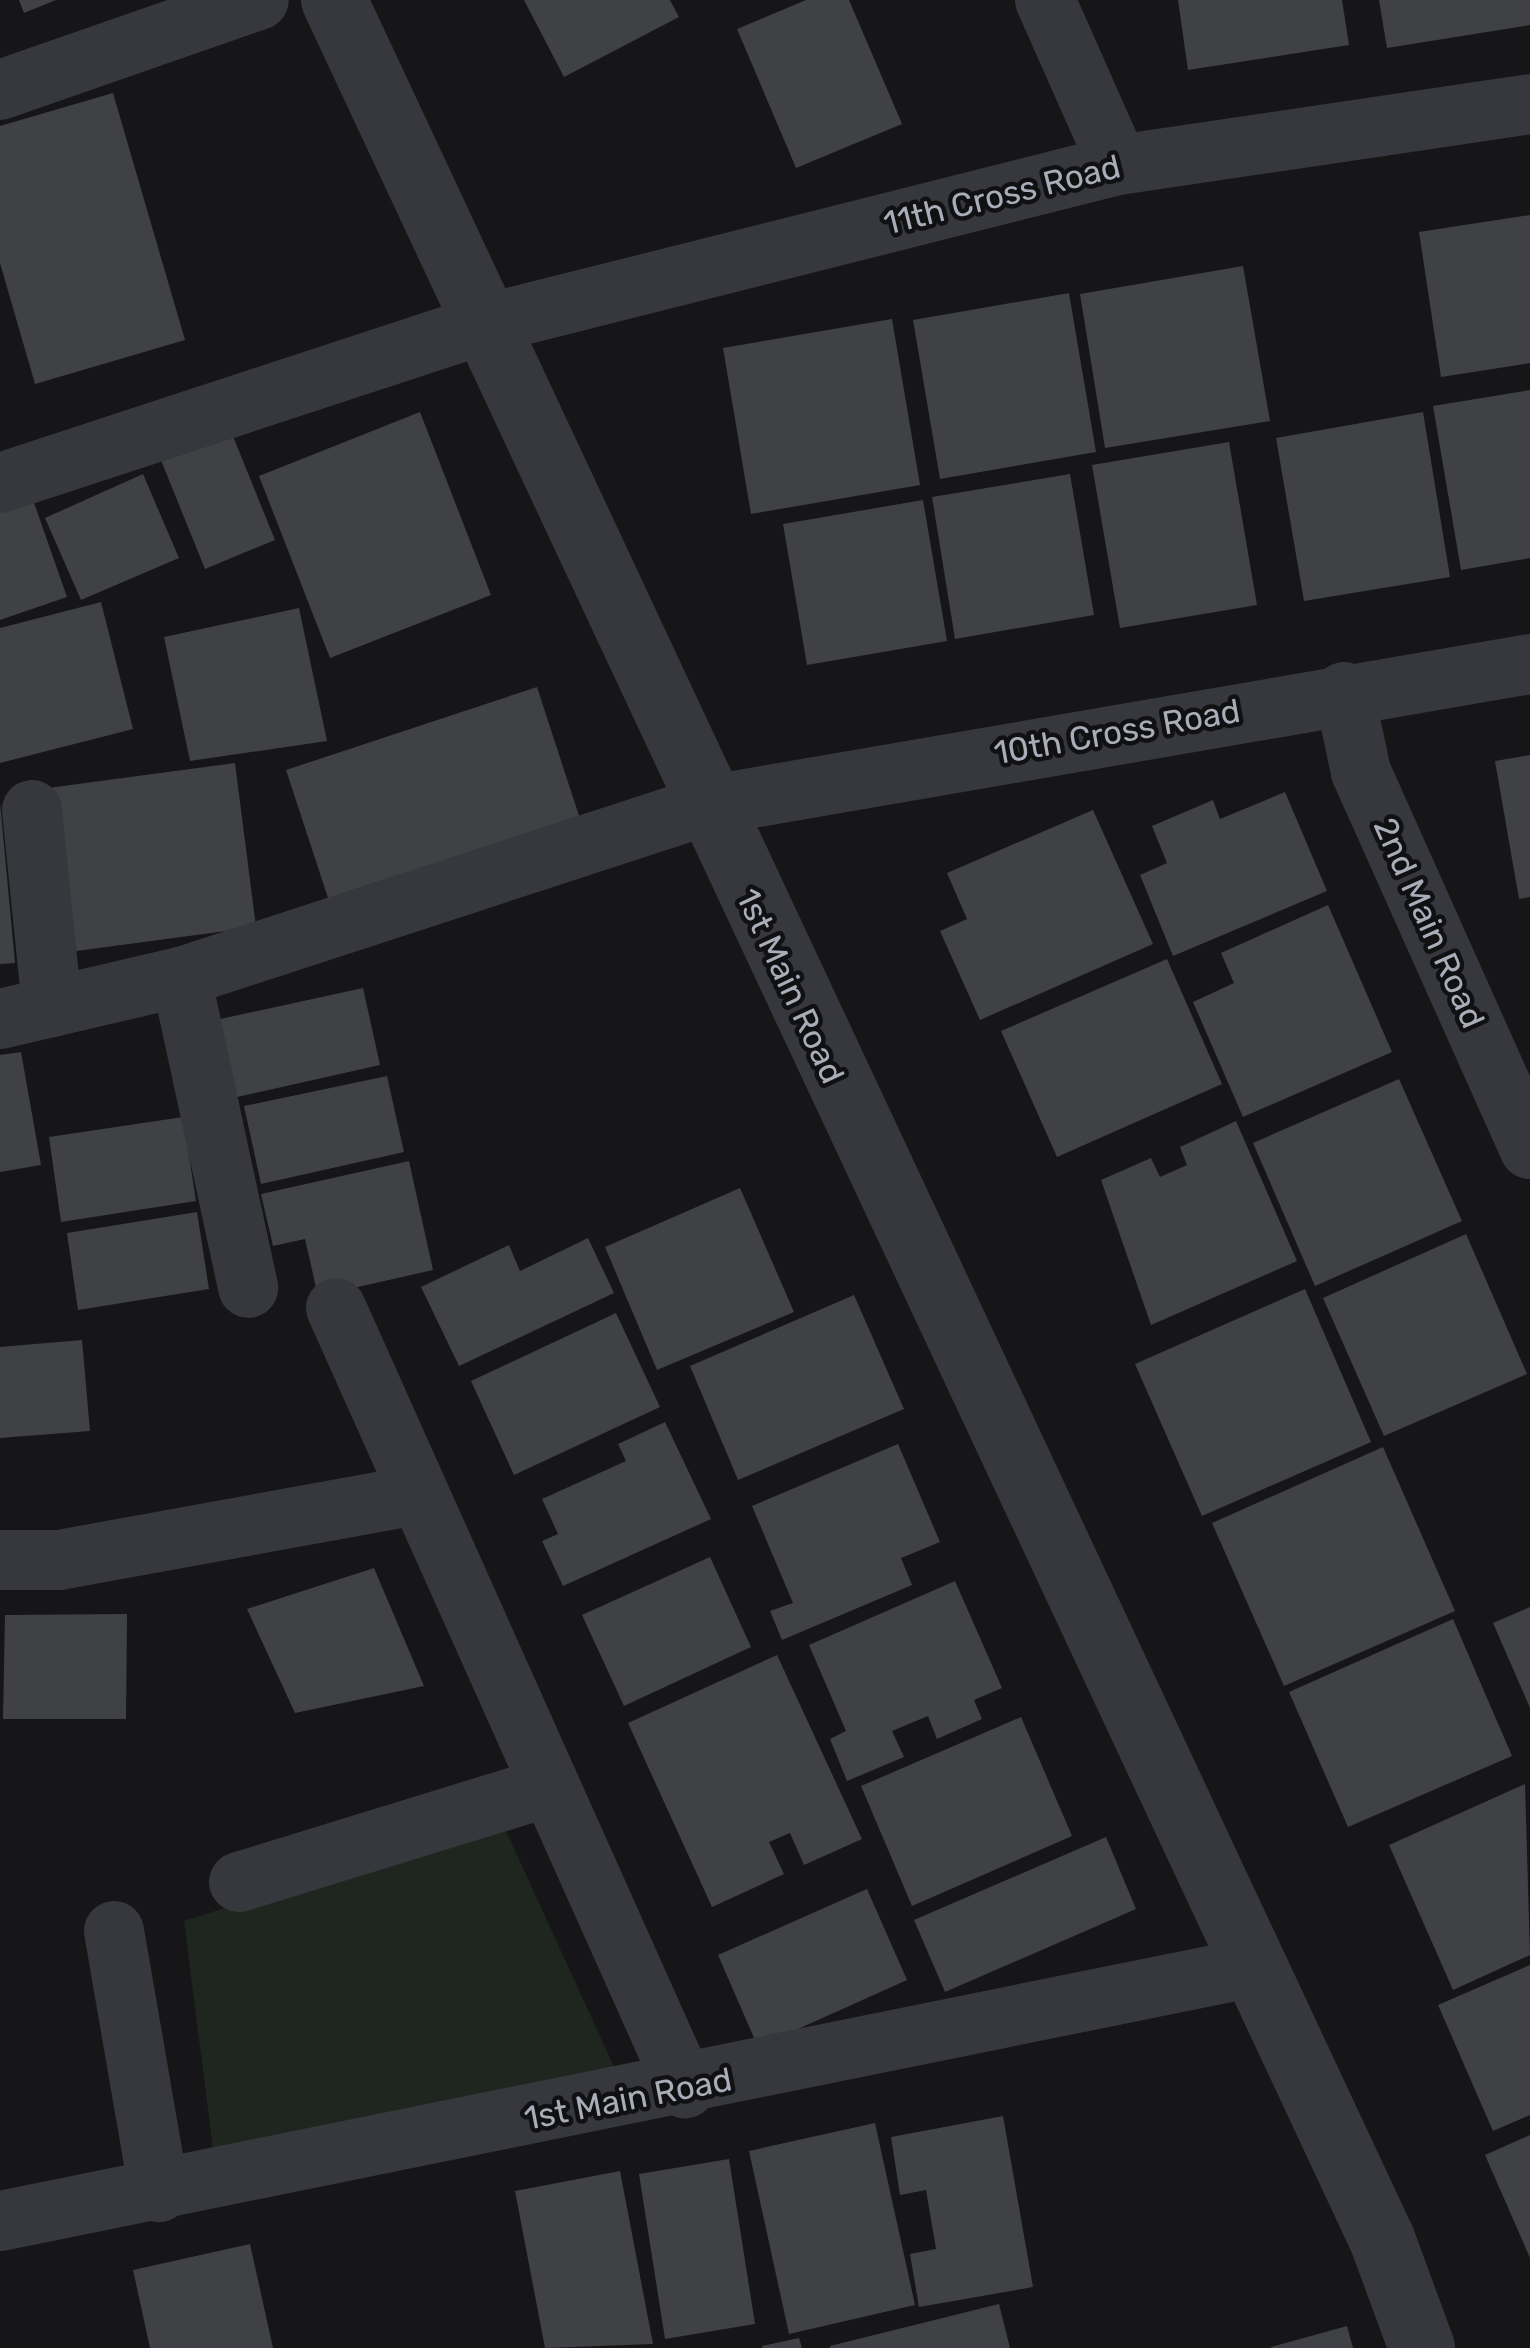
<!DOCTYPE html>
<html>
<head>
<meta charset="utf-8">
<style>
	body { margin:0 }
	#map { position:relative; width:1530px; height:2348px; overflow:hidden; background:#161618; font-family:Rubik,sans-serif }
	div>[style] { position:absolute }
	.green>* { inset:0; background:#1e261f }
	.building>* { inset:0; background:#404145 }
	.minor>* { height:60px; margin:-30px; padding:0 30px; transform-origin:30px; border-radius:30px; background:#37383d }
	.tertiary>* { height:66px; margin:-33px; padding:0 33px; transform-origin:33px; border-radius:33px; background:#37383d }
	span { translate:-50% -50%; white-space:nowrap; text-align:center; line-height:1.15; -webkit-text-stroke:9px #111113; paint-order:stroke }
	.street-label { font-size:33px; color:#a8adb8 }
</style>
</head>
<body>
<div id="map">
	<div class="green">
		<i style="clip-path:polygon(501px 1820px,616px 2071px,214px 2157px,184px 1921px)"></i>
	</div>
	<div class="building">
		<i style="clip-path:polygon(19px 0,56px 0,24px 13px)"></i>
		<i style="clip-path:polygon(524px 0,670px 0,679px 17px,564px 77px)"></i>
		<i style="clip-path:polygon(806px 0,849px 0,902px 124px,796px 168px,737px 29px)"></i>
		<i style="clip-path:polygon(1178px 0,1342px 0,1349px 45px,1188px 70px)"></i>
		<i style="clip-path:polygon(1379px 0,1530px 0,1530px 25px,1387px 48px)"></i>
		<i style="clip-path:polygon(113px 93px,185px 340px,35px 384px,0 263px,0 126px)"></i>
		<i style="clip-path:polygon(1530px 215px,1530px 363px,1441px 377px,1419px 232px)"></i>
		<i style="clip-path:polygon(1243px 266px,1270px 421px,1105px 448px,1080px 294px)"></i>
		<i style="clip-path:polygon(1069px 293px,1096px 452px,940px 479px,913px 320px)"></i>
		<i style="clip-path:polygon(892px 319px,920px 485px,751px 514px,723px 348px)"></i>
		<i style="clip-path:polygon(1530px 390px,1530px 558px,1461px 570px,1433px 406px)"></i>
		<i style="clip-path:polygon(420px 412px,491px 595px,330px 658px,259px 476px)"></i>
		<i style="clip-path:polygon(1423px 412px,1450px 577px,1304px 601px,1276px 438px)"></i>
		<i style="clip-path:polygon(224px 414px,275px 540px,205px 569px,154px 443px)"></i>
		<i style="clip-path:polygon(1229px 442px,1257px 605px,1120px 628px,1092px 465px)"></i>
		<i style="clip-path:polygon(143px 474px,179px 558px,81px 600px,45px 518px)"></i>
		<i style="clip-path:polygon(1070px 474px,1094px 615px,955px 639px,932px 497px)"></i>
		<i style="clip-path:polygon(32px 497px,67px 597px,0 620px,0 508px)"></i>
		<i style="clip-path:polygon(923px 500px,947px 641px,807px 665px,783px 524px)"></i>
		<i style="clip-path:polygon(101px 602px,133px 729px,0 763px,0 628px)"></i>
		<i style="clip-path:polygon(299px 608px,327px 741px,190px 761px,164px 637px)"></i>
		<i style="clip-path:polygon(537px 687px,582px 825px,331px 907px,286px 770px)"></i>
		<i style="clip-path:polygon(1530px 755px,1530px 897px,1519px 899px,1495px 761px)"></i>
		<i style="clip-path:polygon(235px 763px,256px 927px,69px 952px,48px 788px)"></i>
		<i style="clip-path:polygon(1285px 792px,1327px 891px,1173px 956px,1140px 875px,1167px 863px,1152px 826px,1213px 800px,1220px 819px)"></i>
		<i style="clip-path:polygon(0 803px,15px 963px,0 964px)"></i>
		<i style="clip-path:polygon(1093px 810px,1153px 944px,980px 1020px,940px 931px,967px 919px,947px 873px)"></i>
		<i style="clip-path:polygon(1328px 905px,1392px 1052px,1243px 1117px,1193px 1002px,1234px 983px,1221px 953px)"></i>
		<i style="clip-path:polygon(1167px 959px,1222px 1084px,1057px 1157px,1001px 1031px)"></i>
		<i style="clip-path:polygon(363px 988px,380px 1065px,237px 1097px,220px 1019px)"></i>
		<i style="clip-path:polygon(21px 1052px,41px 1165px,0 1172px,0 1055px)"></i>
		<i style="clip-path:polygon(387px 1076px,404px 1152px,261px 1184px,244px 1106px)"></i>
		<i style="clip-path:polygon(1399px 1079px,1462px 1221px,1315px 1286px,1253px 1143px)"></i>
		<i style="clip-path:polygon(183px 1117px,196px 1201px,61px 1222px,49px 1137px)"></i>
		<i style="clip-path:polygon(1236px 1121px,1297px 1261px,1151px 1325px,1101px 1180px,1151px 1158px,1160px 1177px,1187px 1165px,1180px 1147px)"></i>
		<i style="clip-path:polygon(409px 1161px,433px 1270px,318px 1296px,305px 1239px,273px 1246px,261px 1194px)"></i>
		<i style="clip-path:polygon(740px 1188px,794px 1312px,657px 1370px,605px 1247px)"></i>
		<i style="clip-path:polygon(197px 1212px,209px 1289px,78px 1310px,67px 1233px)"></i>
		<i style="clip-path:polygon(1466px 1234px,1527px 1374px,1384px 1436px,1323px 1298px)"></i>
		<i style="clip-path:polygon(588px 1238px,614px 1293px,459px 1366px,421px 1287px,509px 1245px,520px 1271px)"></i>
		<i style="clip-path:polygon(1305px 1289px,1371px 1442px,1202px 1516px,1135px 1364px)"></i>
		<i style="clip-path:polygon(854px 1295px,904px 1409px,738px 1480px,690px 1366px)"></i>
		<i style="clip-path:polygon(616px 1313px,660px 1407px,514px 1475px,471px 1381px)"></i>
		<i style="clip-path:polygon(82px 1340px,90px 1431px,0 1438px,0 1347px)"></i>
		<i style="clip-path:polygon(665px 1422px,711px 1519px,563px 1586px,542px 1541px,558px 1534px,542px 1499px,626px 1461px,618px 1444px)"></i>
		<i style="clip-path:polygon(898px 1444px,940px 1542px,901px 1558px,912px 1585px,782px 1640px,770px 1611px,793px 1603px,752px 1506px)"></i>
		<i style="clip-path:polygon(1383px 1447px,1455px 1611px,1284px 1686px,1212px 1523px)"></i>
		<i style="clip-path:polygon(710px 1557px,751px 1647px,624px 1706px,582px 1615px)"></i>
		<i style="clip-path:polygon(374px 1568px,424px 1686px,295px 1713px,247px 1609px)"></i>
		<i style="clip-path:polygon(955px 1581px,1002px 1688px,974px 1700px,982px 1719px,937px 1739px,928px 1716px,892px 1731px,904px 1757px,847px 1781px,830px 1739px,846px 1731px,809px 1645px)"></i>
		<i style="clip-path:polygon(1530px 1607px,1530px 1708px,1493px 1623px)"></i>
		<i style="clip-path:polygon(127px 1614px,126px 1719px,3px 1719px,5px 1615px)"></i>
		<i style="clip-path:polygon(1453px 1619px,1512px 1756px,1348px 1827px,1289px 1692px)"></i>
		<i style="clip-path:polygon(777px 1655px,862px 1839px,804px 1865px,790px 1833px,769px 1842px,784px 1874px,712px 1907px,628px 1723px)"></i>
		<i style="clip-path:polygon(1021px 1717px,1072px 1836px,912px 1906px,861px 1786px)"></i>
		<i style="clip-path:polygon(1525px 1784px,1530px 1955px,1453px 1990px,1389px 1845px)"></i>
		<i style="clip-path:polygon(1106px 1837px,1136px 1909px,945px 1992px,914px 1920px)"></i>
		<i style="clip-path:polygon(867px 1889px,907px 1980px,758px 2047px,718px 1955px)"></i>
		<i style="clip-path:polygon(1530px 1965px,1530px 2115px,1493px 2131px,1438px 2005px)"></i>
		<i style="clip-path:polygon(1003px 2116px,1033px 2287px,919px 2307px,910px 2254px,936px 2249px,926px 2190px,900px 2195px,891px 2137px)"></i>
		<i style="clip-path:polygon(875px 2123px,915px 2305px,789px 2334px,749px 2151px)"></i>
		<i style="clip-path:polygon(1530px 2135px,1530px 2258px,1485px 2155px)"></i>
		<i style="clip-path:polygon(729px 2159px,755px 2324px,665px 2339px,639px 2174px)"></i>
		<i style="clip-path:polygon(620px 2171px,653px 2344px,545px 2348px,515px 2191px)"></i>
		<i style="clip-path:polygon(250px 2244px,273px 2348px,150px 2348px,133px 2270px)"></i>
		<i style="clip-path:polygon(999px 2304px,1010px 2348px,830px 2348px,830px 2346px)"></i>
		<i style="clip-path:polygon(1347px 2326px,1353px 2348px,1271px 2348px,1271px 2347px)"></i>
		<i style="clip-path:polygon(799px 2338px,802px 2348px,762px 2348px,762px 2346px)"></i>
	</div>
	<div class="minor">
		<i style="left:1045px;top:0;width:180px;rotate:66.1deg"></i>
		<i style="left:0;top:90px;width:274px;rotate:-19.2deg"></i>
		<i style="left:0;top:483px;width:507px;rotate:-18.15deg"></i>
		<i style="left:482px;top:325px;width:656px;rotate:-14.12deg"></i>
		<i style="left:1118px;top:165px;width:416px;rotate:-8.4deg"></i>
		<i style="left:1344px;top:692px;width:82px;rotate:78deg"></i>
		<i style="left:1361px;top:772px;width:413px;rotate:65.9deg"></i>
		<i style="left:32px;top:810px;width:198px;rotate:84.2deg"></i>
		<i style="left:181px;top:977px;width:318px;rotate:77.8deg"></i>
		<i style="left:0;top:1019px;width:186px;rotate:-13.1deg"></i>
		<i style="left:181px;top:977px;width:551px;rotate:-18.07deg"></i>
		<i style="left:705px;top:806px;width:837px;rotate:-9.77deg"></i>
		<i style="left:336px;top:1308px;width:855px;rotate:65.89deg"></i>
		<i style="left:0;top:1560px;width:59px"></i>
		<i style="left:59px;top:1560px;width:365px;rotate:-10.3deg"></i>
		<i style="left:239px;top:1882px;width:322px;rotate:-17.1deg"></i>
		<i style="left:114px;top:1931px;width:265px;rotate:80.2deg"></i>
		<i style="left:0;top:2221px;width:1279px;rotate:-11.45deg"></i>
	</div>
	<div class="tertiary">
		<i style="left:334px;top:0;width:2472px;rotate:64.92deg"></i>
		<i style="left:1382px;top:2239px;width:116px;rotate:69.8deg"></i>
	</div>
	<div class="street-label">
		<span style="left:1002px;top:195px;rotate:-14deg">11th Cross Road</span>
		<span style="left:1117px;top:732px;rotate:-10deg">10th Cross Road</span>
		<span style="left:1429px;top:923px;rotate:66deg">2nd Main Road</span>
		<span style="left:790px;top:986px;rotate:65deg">1st Main Road</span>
		<span style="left:628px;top:2099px;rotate:-11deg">1st Main Road</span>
	</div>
</div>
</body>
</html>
